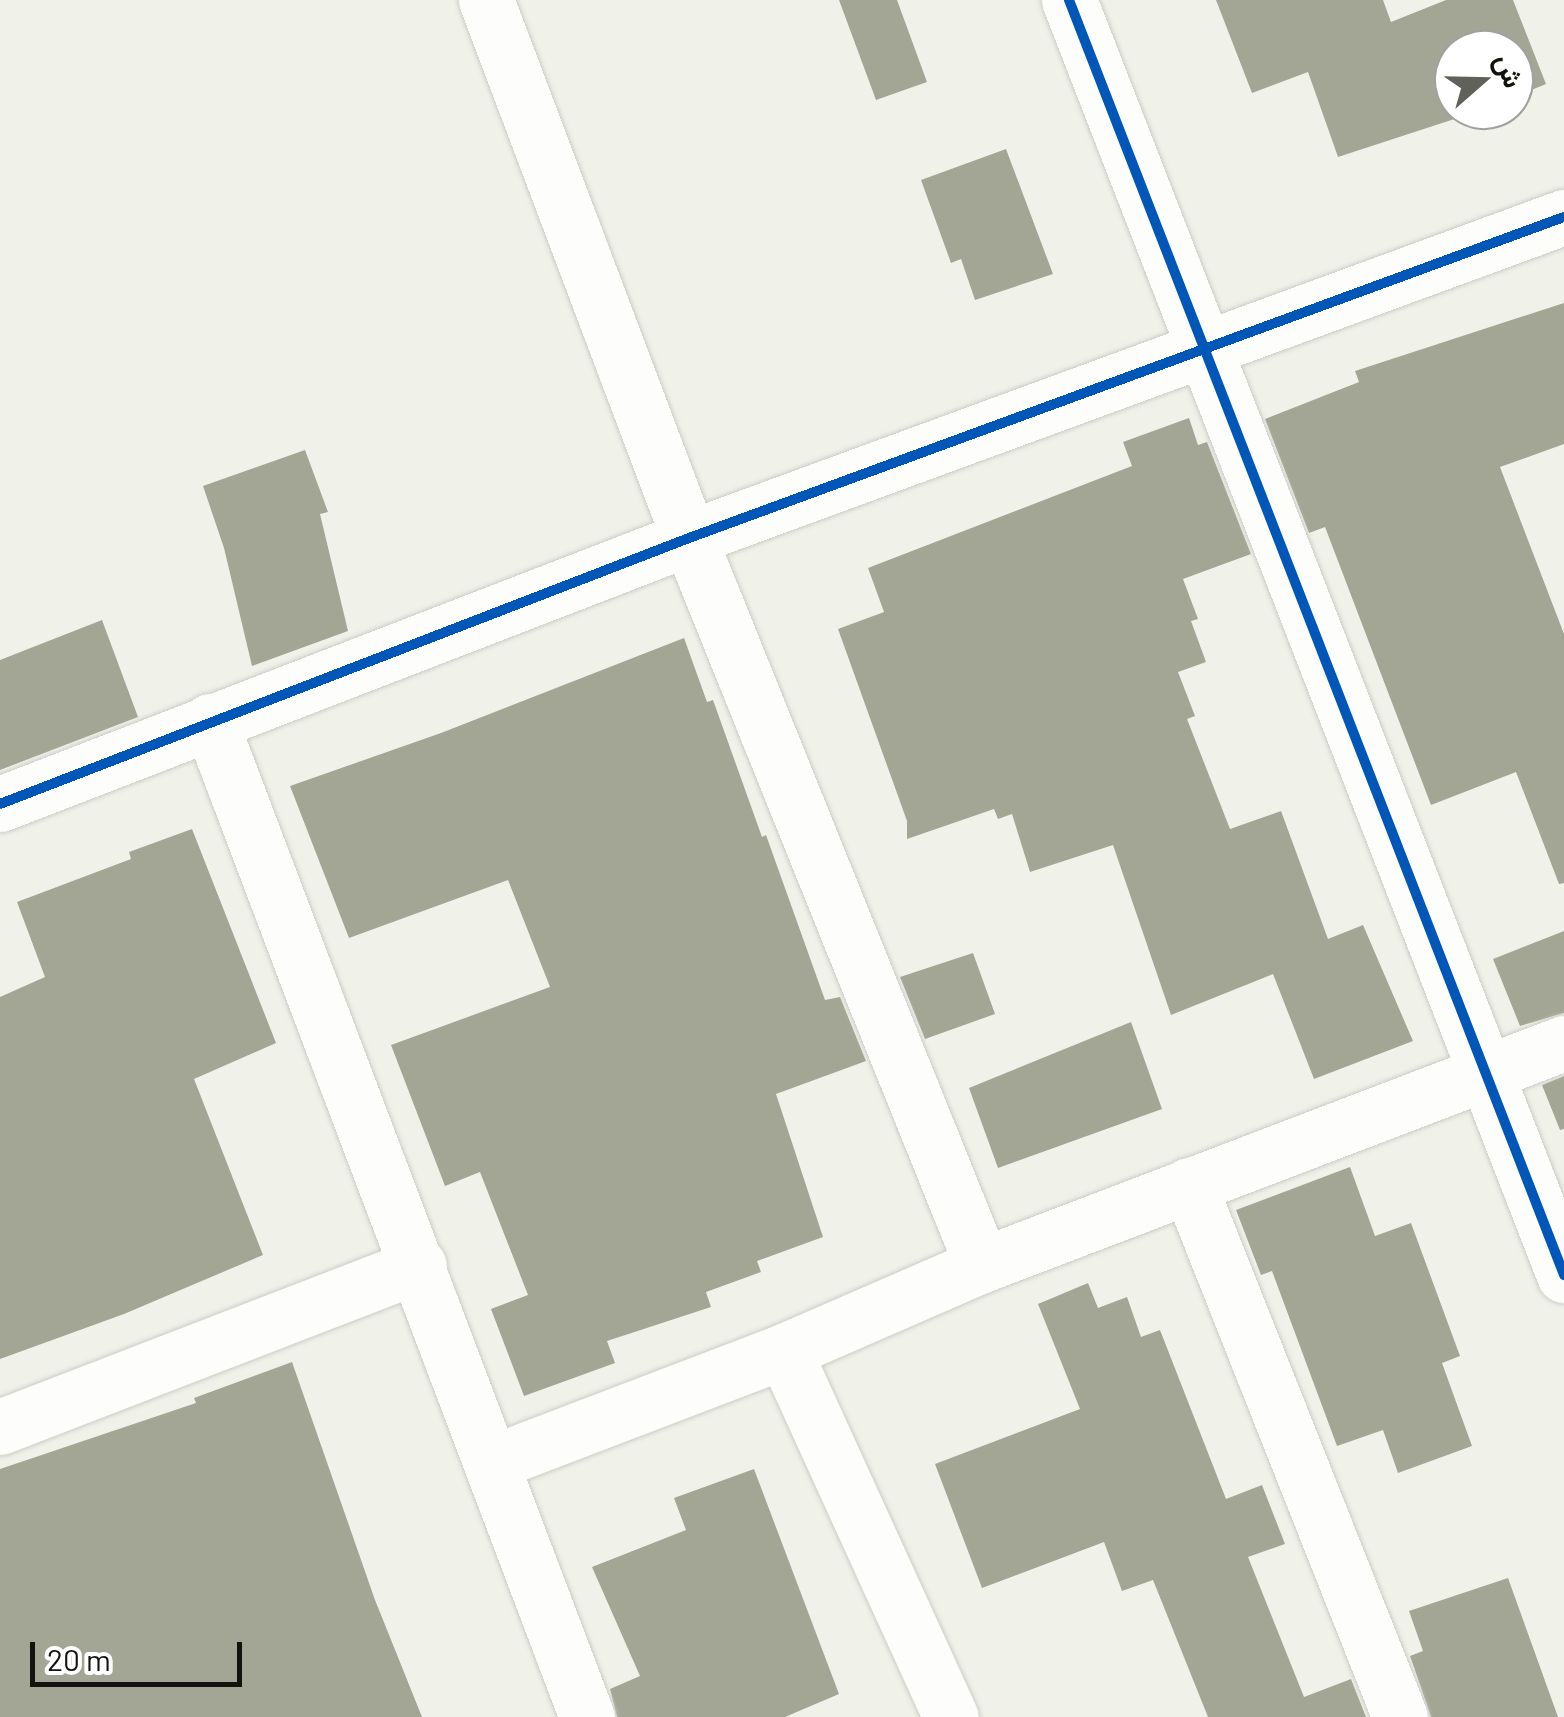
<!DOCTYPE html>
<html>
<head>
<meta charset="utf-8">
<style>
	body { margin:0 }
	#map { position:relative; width:1564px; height:1717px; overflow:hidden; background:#f0f2e9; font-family:Barlow,Vazirmatn,sans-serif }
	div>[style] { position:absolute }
	.building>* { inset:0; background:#a3a695 }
	.roads { filter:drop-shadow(0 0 2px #cbcdc6) drop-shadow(0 0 2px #cbcdc6) }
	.minor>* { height:55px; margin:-27.5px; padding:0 27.5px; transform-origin:27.5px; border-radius:27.5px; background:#fdfdfc }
	.cycleway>* { height:10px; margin:-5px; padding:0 5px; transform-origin:5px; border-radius:5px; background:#0057b8 }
	span { translate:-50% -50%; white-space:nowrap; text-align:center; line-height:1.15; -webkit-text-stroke:8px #fff; paint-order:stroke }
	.north { position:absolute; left:1434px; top:30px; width:100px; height:100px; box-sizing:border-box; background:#fff; border:2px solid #a0a19e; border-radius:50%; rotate:70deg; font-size:28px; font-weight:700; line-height:40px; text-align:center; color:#12130d }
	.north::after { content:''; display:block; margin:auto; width:35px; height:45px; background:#60615a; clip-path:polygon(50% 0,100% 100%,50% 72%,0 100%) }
	.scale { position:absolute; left:30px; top:1642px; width:212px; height:45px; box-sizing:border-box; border:5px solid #12130d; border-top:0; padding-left:12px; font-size:30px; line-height:35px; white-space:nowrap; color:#12130d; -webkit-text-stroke:8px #fff; paint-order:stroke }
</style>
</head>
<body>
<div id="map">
	<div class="building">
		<i style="clip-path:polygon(839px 0,897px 0,927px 82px,876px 100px)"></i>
		<i style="clip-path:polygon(1216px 0,1383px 0,1391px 22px,1446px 0,1513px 0,1546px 84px,1514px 97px,1514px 50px,1454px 50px,1454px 110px,1482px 110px,1338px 157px,1308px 72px,1252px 93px)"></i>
		<i style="clip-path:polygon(1006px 149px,1053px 274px,975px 300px,961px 259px,951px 263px,921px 180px)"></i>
		<i style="clip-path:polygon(1564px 303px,1564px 444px,1500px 467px,1564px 634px,1564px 883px,1559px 884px,1516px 772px,1431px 805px,1325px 527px,1309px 533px,1265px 419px,1359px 382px,1355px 371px)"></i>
		<i style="clip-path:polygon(1189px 418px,1198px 445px,1207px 442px,1251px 554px,1183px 579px,1198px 619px,1191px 621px,1206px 662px,1178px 672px,1195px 716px,1187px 719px,1230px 829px,1281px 811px,1328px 939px,1363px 925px,1413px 1041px,1314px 1079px,1273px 974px,1171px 1015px,1113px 845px,1030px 872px,1012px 814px,998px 819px,994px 809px,907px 839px,907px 821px,838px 629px,884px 612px,868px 568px,1132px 466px,1123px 442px)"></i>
		<i style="clip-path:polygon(305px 450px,328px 512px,320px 514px,348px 631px,252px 666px,224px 548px,203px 486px)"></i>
		<i style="clip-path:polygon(102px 620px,138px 717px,0 770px,0 660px)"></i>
		<i style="clip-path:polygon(684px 638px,707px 702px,713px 700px,762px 837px,766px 835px,825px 1000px,840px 997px,866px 1061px,776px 1094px,823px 1237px,757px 1261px,761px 1272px,706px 1292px,711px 1307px,607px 1341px,615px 1363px,524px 1396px,491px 1309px,528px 1295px,480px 1172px,445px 1186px,391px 1045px,550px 987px,508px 880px,349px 938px,290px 786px,441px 733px)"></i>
		<i style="clip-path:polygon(192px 829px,276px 1043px,194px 1079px,263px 1255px,124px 1314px,0 1359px,0 997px,45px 977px,17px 902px,131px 859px,129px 852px)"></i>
		<i style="clip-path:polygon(1564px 931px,1564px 1013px,1520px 1026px,1493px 959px)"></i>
		<i style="clip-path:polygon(973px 953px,995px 1014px,925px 1039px,900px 977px)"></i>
		<i style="clip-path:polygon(1131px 1022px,1162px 1109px,998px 1168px,969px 1088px)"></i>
		<i style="clip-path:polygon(1564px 1076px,1564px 1129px,1560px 1130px,1542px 1085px)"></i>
		<i style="clip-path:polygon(1350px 1167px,1375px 1236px,1411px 1223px,1460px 1356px,1442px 1363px,1472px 1446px,1398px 1473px,1383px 1430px,1337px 1446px,1272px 1271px,1261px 1275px,1236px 1210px)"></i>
		<i style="clip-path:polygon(1088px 1283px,1098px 1308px,1127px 1297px,1141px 1337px,1160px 1330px,1226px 1499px,1262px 1485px,1285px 1544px,1248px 1557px,1304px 1697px,1351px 1679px,1366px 1717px,1208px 1717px,1153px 1580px,1122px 1591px,1104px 1542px,982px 1588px,935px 1464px,1080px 1409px,1038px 1304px)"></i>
		<i style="clip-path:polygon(292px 1362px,375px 1600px,422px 1717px,0 1717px,0 1469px,196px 1403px,194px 1398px)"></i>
		<i style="clip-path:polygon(754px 1469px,839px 1694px,785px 1717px,617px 1717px,610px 1689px,640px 1676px,592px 1567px,686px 1530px,674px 1498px)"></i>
		<i style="clip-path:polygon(1508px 1578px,1558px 1717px,1431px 1717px,1410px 1656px,1423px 1651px,1409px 1611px)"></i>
	</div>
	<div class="roads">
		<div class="minor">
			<i style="left:486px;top:0;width:575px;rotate:69.33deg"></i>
			<i style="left:689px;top:538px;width:784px;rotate:68.05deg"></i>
			<i style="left:1069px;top:0;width:1368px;rotate:68.78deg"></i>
			<i style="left:210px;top:721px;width:1065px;rotate:69.27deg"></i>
			<i style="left:0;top:804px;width:739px;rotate:-21.11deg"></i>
			<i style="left:689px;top:538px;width:932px;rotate:-20.15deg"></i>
			<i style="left:1189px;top:1185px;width:572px;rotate:68.37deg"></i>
			<i style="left:784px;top:1351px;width:402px;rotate:65.5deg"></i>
			<i style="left:0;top:1427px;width:449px;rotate:-21.1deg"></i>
			<i style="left:491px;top:1463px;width:314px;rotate:-20.9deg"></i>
			<i style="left:784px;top:1351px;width:216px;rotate:-23.5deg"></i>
			<i style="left:982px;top:1265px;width:623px;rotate:-20.88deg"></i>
		</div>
	</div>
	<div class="cycleway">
		<i style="left:1069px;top:0;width:1368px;rotate:68.78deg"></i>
		<i style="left:0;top:804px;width:739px;rotate:-21.11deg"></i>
		<i style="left:689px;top:538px;width:932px;rotate:-20.15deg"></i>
	</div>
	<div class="north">ش</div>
	<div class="scale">20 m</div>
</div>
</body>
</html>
